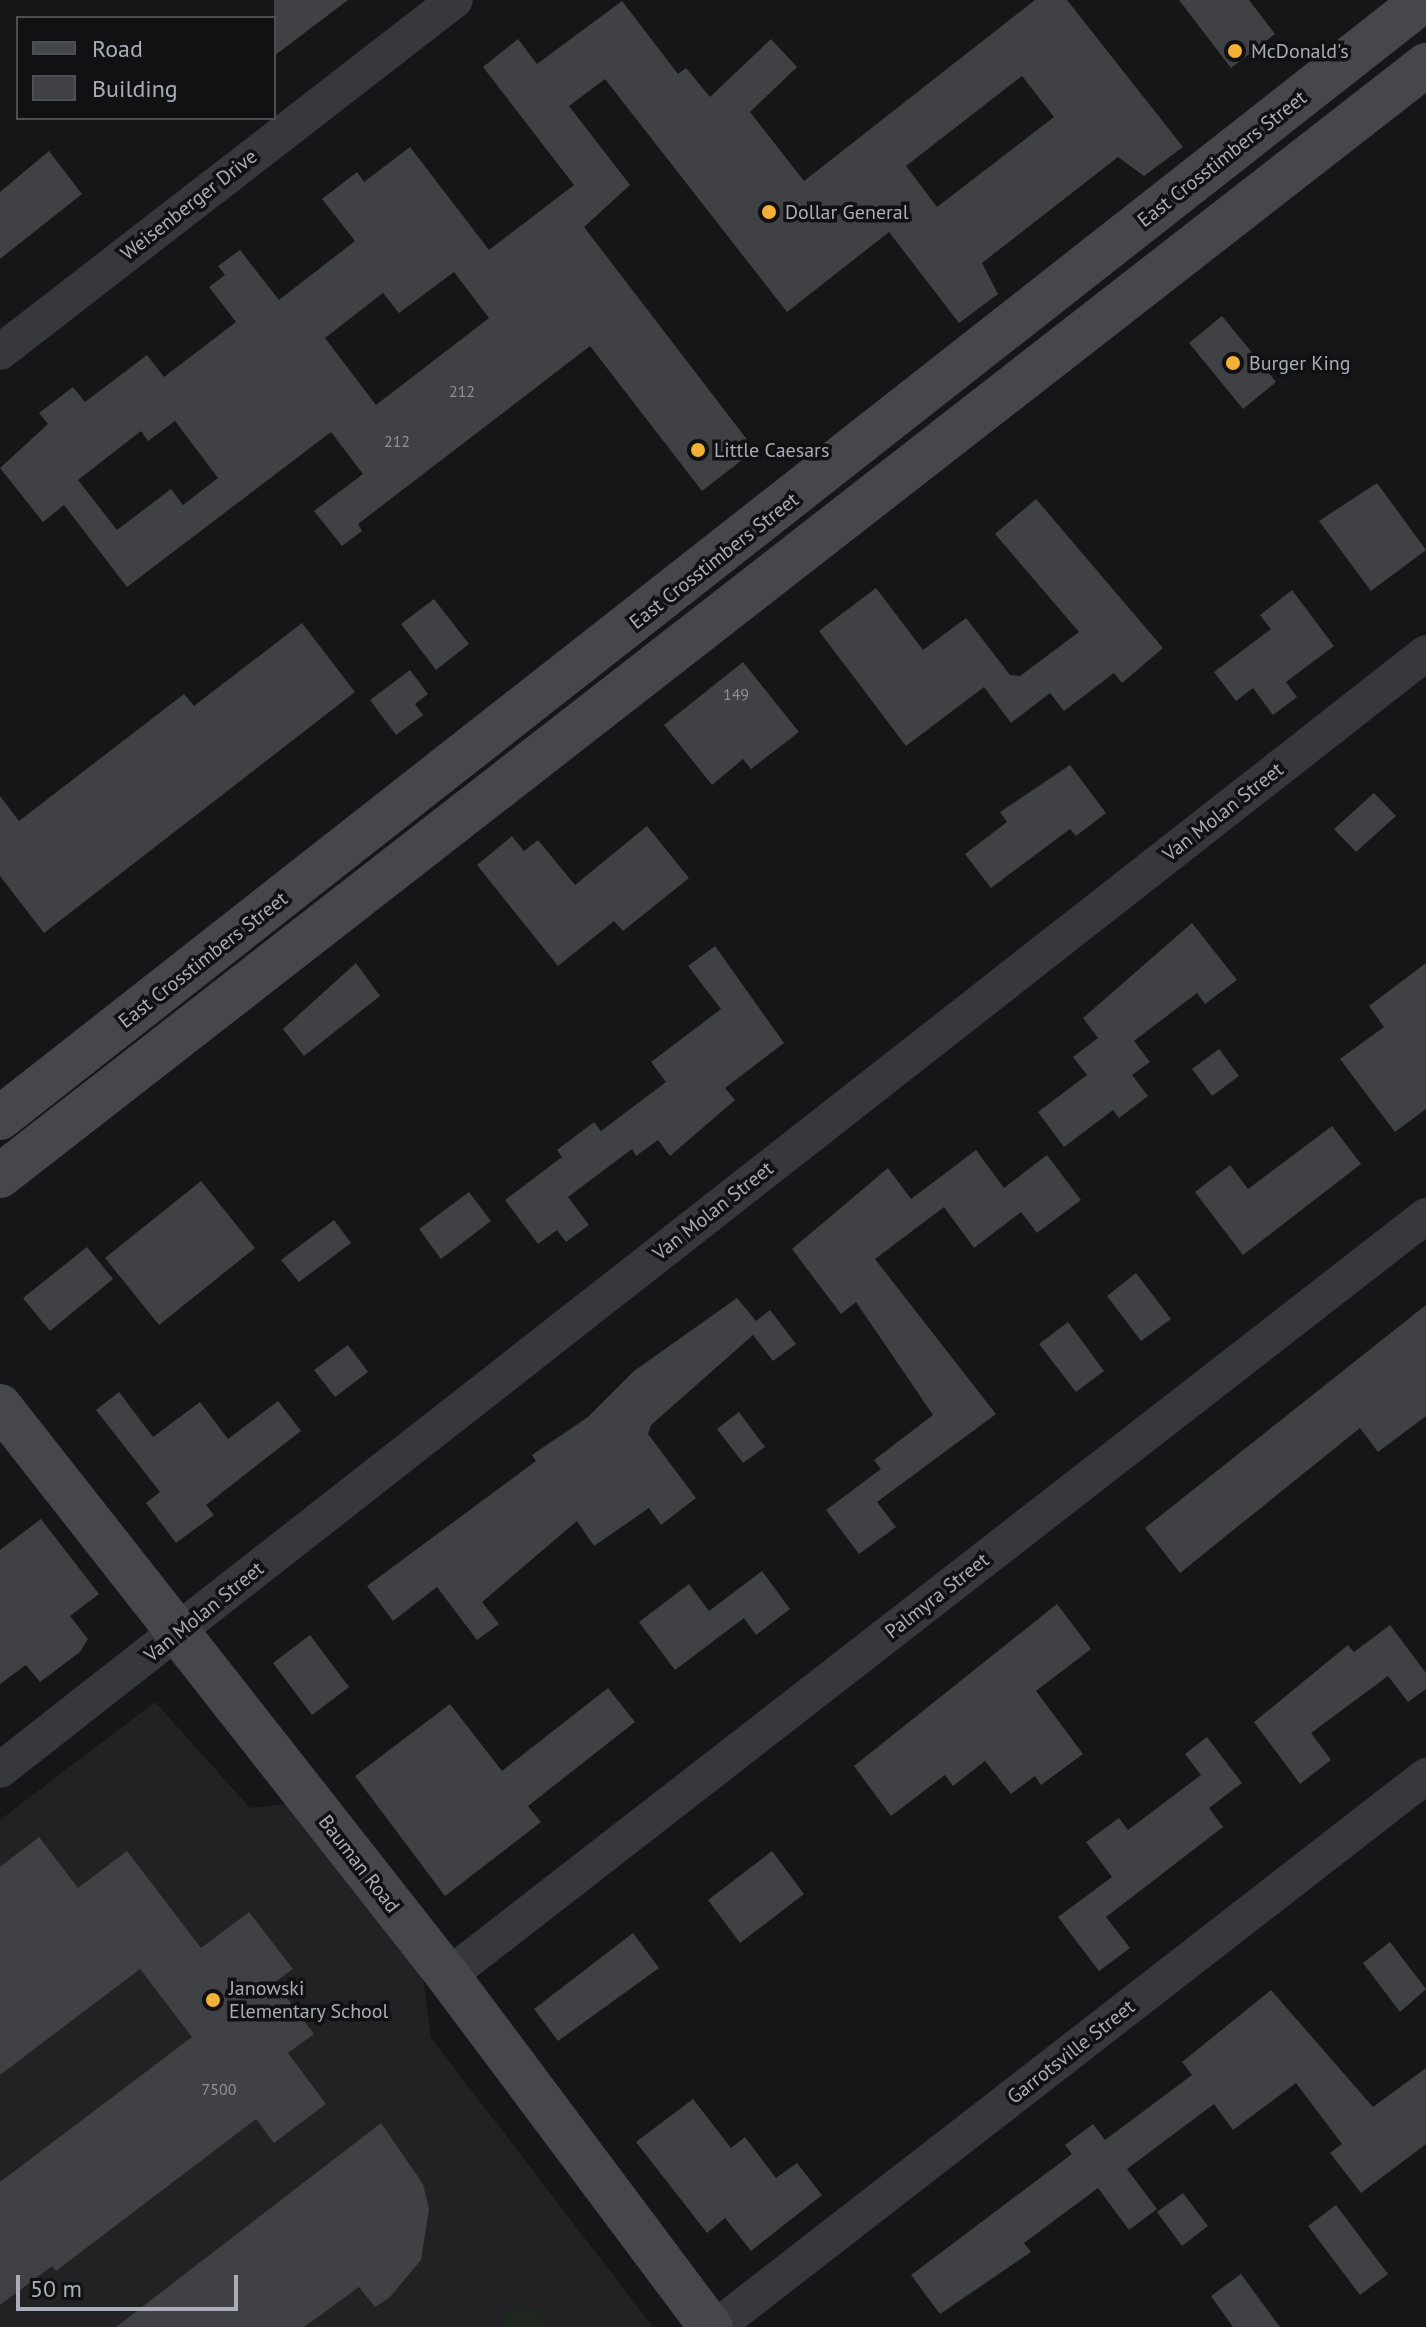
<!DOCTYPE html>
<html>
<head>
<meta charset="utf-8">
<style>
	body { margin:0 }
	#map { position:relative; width:1426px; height:2327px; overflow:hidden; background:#161618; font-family:"PT Sans",sans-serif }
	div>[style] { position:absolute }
	.built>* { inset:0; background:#222225 }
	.green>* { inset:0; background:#1e261f }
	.building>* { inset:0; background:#404145 }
	.street>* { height:36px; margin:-18px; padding:0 18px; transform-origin:18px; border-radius:18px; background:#37383d }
	.secondary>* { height:44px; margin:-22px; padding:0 22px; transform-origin:22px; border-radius:22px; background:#45474d }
	.dots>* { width:22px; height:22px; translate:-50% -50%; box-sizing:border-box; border:4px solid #111113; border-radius:50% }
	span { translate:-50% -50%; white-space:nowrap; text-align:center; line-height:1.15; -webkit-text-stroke:7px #111113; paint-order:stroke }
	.number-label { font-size:16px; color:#8e929b }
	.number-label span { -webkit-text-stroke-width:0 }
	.poi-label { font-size:20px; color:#a8adb8 }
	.left { translate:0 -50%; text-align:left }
	.street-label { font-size:20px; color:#a8adb8 }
	.legend { position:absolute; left:16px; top:16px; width:260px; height:104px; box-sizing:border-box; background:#111113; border:2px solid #4d4f55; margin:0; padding:10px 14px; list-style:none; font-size:24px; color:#a8adb8 }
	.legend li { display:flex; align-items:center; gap:16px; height:40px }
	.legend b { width:40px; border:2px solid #4d4f55 }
	.scale { position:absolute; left:16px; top:2275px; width:222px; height:36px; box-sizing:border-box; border:4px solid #a8adb8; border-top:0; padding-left:10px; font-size:24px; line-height:28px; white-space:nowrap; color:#a8adb8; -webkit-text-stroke:6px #111113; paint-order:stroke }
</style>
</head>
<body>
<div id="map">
	<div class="built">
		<i style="clip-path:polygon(155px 1702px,250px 1808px,294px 1803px,421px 1962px,431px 2038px,653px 2327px,0 2327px,0 1820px)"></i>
	</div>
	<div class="green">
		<i style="clip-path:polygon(520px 2305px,541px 2311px,539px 2320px,549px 2327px,502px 2327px,506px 2313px)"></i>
	</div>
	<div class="building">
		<i style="clip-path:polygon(274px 0,348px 0,274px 56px)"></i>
		<i style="clip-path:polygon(evenodd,1035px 0,1067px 0,1183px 147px,1144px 176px,1118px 157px,982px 263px,998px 294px,959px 323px,889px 232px,787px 312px,605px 79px,569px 106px,630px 185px,584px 227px,755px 450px,702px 491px,590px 346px,358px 524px,362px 531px,342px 546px,314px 511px,363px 474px,331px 432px,127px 587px,64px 505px,43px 522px,0 468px,48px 424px,39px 413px,73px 387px,85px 402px,147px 355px,164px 377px,236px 322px,209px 287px,225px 275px,218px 266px,240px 250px,279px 300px,355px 241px,322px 199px,357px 172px,364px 182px,410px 147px,489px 250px,574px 185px,483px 67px,518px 39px,537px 64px,622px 1px,678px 74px,686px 68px,710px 97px,771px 39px,797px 67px,750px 112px,804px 181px,1035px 0,1022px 76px,1054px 117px,937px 207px,906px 166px,1022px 76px,1035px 0,454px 272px,489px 318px,376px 405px,325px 338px,383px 293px,399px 313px,454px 272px,1035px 0,175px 421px,218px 478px,183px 505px,171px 489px,117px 530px,78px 480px,141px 431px,148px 441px,175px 421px)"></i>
		<i style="clip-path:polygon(1179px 0,1249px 0,1275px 34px,1231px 68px)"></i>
		<i style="clip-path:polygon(49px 151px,82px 194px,0 259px,0 192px)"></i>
		<i style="clip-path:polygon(1222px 316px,1276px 382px,1243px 409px,1189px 343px)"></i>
		<i style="clip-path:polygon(1377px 483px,1426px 550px,1371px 591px,1319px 521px)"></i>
		<i style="clip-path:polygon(1036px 499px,1163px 648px,1122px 683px,1114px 673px,1064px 711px,1050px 693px,1011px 723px,984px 687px,906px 746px,819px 631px,876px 588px,923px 650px,966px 618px,1010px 675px,1020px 676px,1079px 632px,995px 534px)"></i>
		<i style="clip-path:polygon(1292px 590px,1334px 646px,1286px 682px,1297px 697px,1273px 715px,1253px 688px,1236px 701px,1214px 672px,1271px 629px,1260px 615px)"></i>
		<i style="clip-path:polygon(434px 599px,469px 644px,436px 670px,401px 624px)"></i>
		<i style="clip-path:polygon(302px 623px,355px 692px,44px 933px,0 876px,0 796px,19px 821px,184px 694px,194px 706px)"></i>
		<i style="clip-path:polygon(743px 662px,799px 732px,751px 769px,743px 759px,712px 785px,664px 725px)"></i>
		<i style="clip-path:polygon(410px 670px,428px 694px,415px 704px,423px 715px,396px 735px,370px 700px)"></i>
		<i style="clip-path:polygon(1070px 765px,1106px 813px,1076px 836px,1070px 829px,991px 888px,965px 854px,1007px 822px,1000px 812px)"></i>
		<i style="clip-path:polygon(1374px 793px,1396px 816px,1356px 852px,1334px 829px)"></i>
		<i style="clip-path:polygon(647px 826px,689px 878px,623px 931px,614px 921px,558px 966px,477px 865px,512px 836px,524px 851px,538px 840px,575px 885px)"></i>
		<i style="clip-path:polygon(1192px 923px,1237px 980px,1205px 1004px,1197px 993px,1134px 1041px,1150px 1062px,1132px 1075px,1148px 1096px,1119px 1118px,1113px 1110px,1064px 1147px,1038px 1112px,1087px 1075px,1073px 1057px,1098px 1038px,1083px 1018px)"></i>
		<i style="clip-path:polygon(715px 946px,784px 1043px,725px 1088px,735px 1100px,670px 1156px,658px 1140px,636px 1156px,632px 1149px,568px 1197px,589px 1225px,566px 1242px,557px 1230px,538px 1244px,505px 1200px,562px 1157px,557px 1150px,594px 1122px,601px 1131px,666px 1082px,651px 1062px,721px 1009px,688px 966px)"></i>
		<i style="clip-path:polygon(356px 963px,380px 996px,304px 1056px,283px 1029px)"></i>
		<i style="clip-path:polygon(1426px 963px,1426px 1109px,1395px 1132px,1340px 1059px,1384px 1027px,1369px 1006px)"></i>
		<i style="clip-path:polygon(1219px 1049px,1239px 1076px,1212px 1096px,1192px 1069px)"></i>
		<i style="clip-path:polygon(1332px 1126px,1361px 1164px,1243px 1255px,1195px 1192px,1230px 1165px,1248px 1189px)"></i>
		<i style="clip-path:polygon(976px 1150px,1004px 1188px,1047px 1155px,1081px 1200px,1037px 1233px,1021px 1212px,974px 1248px,944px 1207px,875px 1259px,996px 1414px,877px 1502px,896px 1527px,859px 1554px,826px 1510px,881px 1469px,874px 1460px,933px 1415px,856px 1302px,841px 1314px,792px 1249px,888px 1168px,911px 1199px)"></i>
		<i style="clip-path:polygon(201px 1181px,255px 1248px,159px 1325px,105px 1258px)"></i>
		<i style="clip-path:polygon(469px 1192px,491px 1221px,441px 1259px,419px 1229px)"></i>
		<i style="clip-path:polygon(334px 1220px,351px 1243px,299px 1282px,281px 1260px)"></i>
		<i style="clip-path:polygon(87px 1247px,113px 1279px,50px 1331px,23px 1298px)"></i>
		<i style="clip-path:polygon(1136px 1273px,1171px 1319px,1141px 1341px,1107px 1296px)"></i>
		<i style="clip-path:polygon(737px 1298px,756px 1321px,770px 1310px,796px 1344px,773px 1361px,753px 1335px,651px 1425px,648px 1434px,696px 1498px,661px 1525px,649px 1508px,594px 1546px,577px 1521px,482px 1602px,499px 1624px,477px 1640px,437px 1587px,393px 1621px,367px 1586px,536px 1461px,532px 1455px,588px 1417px,634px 1371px)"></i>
		<i style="clip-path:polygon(1426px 1305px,1426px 1416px,1378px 1452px,1360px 1428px,1180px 1573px,1145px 1528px)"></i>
		<i style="clip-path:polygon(1068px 1322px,1104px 1371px,1076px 1392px,1039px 1344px)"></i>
		<i style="clip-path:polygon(348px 1345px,368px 1372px,335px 1397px,314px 1370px)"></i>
		<i style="clip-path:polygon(119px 1392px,153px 1437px,200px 1402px,228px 1439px,278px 1401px,301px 1431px,206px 1505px,214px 1515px,176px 1543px,146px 1503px,160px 1492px,96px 1410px)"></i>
		<i style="clip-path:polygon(739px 1412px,765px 1447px,743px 1463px,717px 1429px)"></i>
		<i style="clip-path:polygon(41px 1519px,99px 1594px,70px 1616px,88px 1639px,80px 1652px,40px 1682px,26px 1665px,0 1684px,0 1550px)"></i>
		<i style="clip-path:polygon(762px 1571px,790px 1609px,756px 1635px,744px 1618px,675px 1670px,639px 1622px,689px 1584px,709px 1611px)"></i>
		<i style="clip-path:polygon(1057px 1604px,1091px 1649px,1036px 1691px,1083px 1754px,1041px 1785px,1035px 1776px,1011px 1794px,985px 1761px,953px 1786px,945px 1775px,891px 1816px,854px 1766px)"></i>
		<i style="clip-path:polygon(1390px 1625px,1426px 1673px,1426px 1689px,1408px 1702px,1388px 1676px,1311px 1733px,1331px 1760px,1300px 1784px,1254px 1722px,1348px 1645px,1354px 1652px)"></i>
		<i style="clip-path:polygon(310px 1635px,349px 1687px,312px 1715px,273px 1663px)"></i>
		<i style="clip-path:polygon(608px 1688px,635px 1722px,528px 1806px,541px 1822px,445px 1896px,355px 1776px,450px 1704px,502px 1771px)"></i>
		<i style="clip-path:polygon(1207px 1737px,1242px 1783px,1209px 1808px,1223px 1827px,1106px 1917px,1130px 1948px,1099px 1971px,1058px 1917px,1112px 1877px,1086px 1842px,1119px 1818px,1128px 1830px,1201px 1775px,1185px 1754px)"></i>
		<i style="clip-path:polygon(39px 1837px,78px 1888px,127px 1851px,201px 1948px,249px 1912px,293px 1969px,275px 1982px,314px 2034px,288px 2053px,326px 2104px,274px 2143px,256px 2119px,56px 2271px,52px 2266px,0 2305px,0 2182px,192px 2037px,140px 1969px,0 2075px,0 1867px)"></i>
		<i style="clip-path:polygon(772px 1851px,804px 1894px,740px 1943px,708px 1900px)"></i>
		<i style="clip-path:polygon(633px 1933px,659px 1968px,558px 2041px,534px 2009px)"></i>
		<i style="clip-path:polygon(1390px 1942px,1426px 1989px,1400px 2012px,1363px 1963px)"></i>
		<i style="clip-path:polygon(1271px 1990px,1373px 2107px,1426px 2068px,1426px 2144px,1361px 2193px,1330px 2153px,1342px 2144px,1296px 2083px,1233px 2130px,1214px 2104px,1127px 2169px,1157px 2209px,1129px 2230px,1098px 2188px,1024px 2243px,1031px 2252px,940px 2314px,911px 2275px,1072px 2154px,1065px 2145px,1093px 2124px,1105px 2140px,1192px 2075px,1182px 2062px)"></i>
		<i style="clip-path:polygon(693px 2099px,731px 2148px,745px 2137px,776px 2178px,797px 2163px,822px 2195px,751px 2251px,725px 2218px,707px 2233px,636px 2142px)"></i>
		<i style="clip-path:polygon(381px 2123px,423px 2184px,429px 2209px,421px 2260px,389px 2298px,375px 2307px,359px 2287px,304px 2327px,116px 2327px)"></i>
		<i style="clip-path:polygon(1183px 2193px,1208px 2226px,1182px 2246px,1157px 2212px)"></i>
		<i style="clip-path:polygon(1336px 2205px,1388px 2274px,1360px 2295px,1308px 2226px)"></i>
		<i style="clip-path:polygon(1241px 2274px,1280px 2327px,1233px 2327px,1211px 2296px)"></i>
	</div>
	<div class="street">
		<i style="left:0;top:352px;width:575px;rotate:-37.73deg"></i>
		<i style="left:0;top:1770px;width:1811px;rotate:-38.07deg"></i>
		<i style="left:448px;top:1976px;width:1239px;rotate:-37.85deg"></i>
		<i style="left:716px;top:2327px;width:899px;rotate:-37.81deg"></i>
	</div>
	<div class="secondary">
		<i style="left:0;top:1118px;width:1810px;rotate:-38.14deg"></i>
		<i style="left:0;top:1176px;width:1808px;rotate:-37.92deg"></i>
		<i style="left:0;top:1406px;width:725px;rotate:51.83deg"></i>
		<i style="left:448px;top:1976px;width:439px;rotate:53.2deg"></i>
	</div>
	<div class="dots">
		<i style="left:1235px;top:51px;background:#f2b134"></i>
		<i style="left:769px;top:212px;background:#f2b134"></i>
		<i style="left:1233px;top:363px;background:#f2b134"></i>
		<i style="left:698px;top:450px;background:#f2b134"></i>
		<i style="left:213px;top:2000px;background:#f2b134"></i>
	</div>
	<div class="number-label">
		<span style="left:462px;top:391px">212</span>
		<span style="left:397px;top:441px">212</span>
		<span style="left:736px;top:694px">149</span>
		<span style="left:219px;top:2089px">7500</span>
	</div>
	<div class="poi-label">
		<span class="left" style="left:1251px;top:51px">McDonald's</span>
		<span class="left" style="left:785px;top:212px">Dollar General</span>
		<span class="left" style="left:1249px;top:363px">Burger King</span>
		<span class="left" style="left:714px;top:450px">Little Caesars</span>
		<span class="left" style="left:229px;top:2000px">Janowski<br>Elementary School</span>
	</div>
	<div class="street-label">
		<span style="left:1222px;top:159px;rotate:-38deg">East Crosstimbers Street</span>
		<span style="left:189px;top:205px;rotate:-38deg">Weisenberger Drive</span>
		<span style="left:714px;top:561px;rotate:-38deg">East Crosstimbers Street</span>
		<span style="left:1223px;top:812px;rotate:-38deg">Van Molan Street</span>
		<span style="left:203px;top:960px;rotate:-38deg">East Crosstimbers Street</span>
		<span style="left:713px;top:1211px;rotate:-38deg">Van Molan Street</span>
		<span style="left:937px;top:1596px;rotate:-38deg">Palmyra Street</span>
		<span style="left:204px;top:1612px;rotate:-39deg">Van Molan Street</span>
		<span style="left:359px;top:1864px;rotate:52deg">Bauman Road</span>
		<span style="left:1071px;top:2052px;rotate:-38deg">Garrotsville Street</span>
	</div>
	<ul class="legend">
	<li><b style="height:10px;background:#45474d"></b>Road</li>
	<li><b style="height:22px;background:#404145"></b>Building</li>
	</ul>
	<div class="scale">50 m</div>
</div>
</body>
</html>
